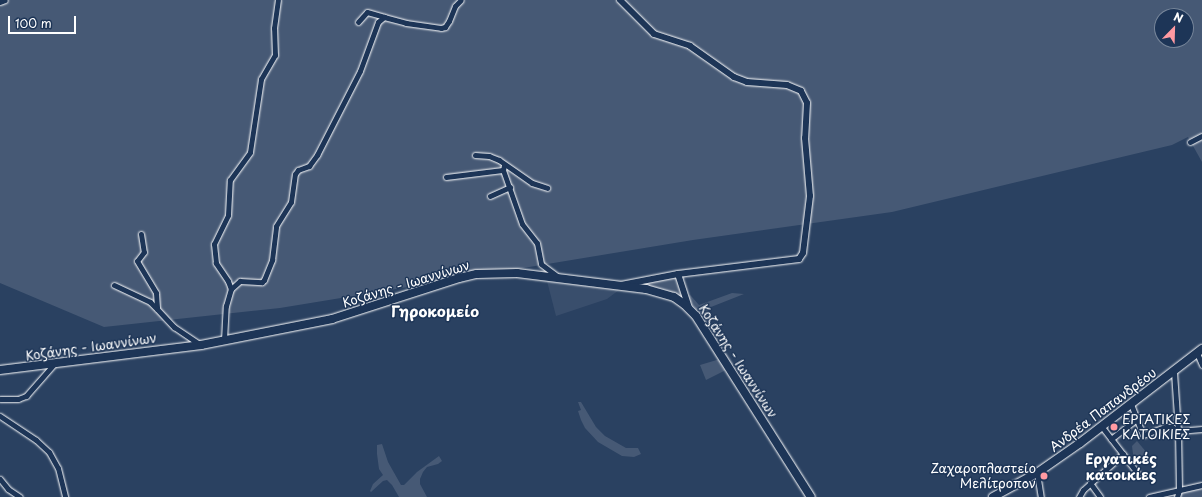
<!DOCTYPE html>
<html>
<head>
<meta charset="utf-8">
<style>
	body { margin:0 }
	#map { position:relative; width:1202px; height:497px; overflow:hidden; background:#2a4161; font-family:"Playpen Sans",sans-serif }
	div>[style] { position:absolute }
	.built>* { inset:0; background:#394e6c }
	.green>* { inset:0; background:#465975 }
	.roads { filter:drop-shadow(0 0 1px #fff) drop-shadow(0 0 1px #fff) }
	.minor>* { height:5px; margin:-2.5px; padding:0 2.5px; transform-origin:2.5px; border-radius:2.5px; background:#1d3557 }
	.tertiary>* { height:6px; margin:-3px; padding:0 3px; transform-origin:3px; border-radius:3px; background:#1d3557 }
	.primary>* { height:8px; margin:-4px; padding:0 4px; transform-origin:4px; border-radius:4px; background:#1d3557 }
	.dots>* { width:11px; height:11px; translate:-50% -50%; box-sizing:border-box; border:2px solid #1d3557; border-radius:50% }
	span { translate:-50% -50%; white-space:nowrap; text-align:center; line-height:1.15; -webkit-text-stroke:3px #1d3557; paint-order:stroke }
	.street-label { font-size:13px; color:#fff }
	.poi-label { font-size:13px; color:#fff }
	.left { translate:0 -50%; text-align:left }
	.right { translate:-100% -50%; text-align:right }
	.neighbourhood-label { font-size:14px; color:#fff; font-weight:700 }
	.quarter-label { font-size:15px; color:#fff; font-weight:700 }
	.north { position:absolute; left:1154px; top:8px; width:40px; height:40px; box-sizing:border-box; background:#1d3557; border:1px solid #77869a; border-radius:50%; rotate:23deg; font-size:11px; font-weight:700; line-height:16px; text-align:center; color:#fff }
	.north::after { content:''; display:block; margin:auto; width:14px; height:18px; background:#ff9aa2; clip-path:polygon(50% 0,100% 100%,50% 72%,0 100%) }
	.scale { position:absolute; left:8px; top:16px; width:68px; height:18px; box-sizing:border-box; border:2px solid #fff; border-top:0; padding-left:5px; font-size:12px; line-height:14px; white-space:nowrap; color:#fff; -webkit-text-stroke:3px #1d3557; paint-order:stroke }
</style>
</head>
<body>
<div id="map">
	<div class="built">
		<i style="clip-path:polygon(547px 281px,619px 290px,607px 299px,556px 316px)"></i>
	</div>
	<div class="green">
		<i style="clip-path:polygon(evenodd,0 0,1202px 0,1202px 162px,1188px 137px,1172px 145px,892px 212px,693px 240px,280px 308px,104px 327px,0 283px,0 0,1162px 16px,1186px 16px,1186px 40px,1162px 40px,1162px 16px)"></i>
		<i style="clip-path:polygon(676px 276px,683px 298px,663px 289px,645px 285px,659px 278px)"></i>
		<i style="clip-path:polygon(732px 293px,744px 294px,711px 307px,709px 312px,710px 322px,708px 325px,692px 304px,688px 296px,690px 295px,692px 297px,699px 305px)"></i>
		<i style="clip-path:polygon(720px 359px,726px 370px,706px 380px,700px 365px)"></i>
		<i style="clip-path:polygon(578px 402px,581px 402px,596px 427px,605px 436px,626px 448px,638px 448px,641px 454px,634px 457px,622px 456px,598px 442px,585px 428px,581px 420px,578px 411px,581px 410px)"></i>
		<i style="clip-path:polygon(1137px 441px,1147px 453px,1138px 461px,1133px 454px,1132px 446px)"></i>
		<i style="clip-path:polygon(382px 444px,388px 462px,401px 485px,404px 485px,417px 472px,439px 456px,442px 461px,438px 464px,427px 467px,423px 472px,420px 479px,420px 484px,427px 497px,399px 497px,392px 485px,387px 480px,383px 481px,371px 492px,370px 491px,373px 484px,383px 475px,379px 469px,377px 454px,377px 445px)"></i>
		<i style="clip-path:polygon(1202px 487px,1202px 497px,1179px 497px,1181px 492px)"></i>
	</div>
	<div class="roads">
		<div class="minor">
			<i style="left:0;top:2px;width:5px;rotate:-22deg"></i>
			<i style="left:358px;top:22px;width:13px;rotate:-48deg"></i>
			<i style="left:367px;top:12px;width:18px;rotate:16deg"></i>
			<i style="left:1190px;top:142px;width:13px;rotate:-27deg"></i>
			<i style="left:475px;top:155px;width:14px;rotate:4deg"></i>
			<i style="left:489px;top:156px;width:11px;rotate:22deg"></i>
			<i style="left:499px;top:160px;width:40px;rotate:34.9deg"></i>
			<i style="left:532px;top:183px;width:16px;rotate:18deg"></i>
			<i style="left:504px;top:165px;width:5px;rotate:101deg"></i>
			<i style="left:503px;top:170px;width:57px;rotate:70.6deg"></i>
			<i style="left:522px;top:224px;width:24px;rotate:52deg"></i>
			<i style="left:537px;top:243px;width:21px;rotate:79deg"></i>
			<i style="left:541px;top:264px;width:20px;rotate:37deg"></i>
			<i style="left:446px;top:177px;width:57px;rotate:-7deg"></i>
			<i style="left:490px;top:196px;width:22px;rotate:-24deg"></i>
			<i style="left:141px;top:234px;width:18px;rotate:81deg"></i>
			<i style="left:144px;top:252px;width:11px;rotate:128deg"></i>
			<i style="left:137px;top:261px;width:37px;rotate:59deg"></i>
			<i style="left:156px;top:293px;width:16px;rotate:86deg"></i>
			<i style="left:157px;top:309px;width:25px;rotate:47deg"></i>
			<i style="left:174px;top:327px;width:32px;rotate:34deg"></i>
			<i style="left:114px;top:285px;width:40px;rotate:25deg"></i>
			<i style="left:150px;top:302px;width:8px;rotate:45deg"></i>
			<i style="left:231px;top:289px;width:9px;rotate:-111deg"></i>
			<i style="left:228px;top:281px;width:22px;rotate:-124deg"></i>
			<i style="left:216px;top:263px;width:19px;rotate:-96deg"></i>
			<i style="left:214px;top:244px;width:32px;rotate:-64deg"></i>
			<i style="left:228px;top:215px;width:35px;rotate:-87deg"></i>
			<i style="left:230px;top:180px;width:34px;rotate:-54deg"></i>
			<i style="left:250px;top:152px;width:74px;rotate:-81.4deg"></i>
			<i style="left:261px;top:79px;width:28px;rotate:-60deg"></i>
			<i style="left:275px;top:55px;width:27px;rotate:-92deg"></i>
			<i style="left:274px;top:28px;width:28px;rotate:-82deg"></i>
			<i style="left:224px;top:340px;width:34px;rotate:-87deg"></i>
			<i style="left:226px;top:306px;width:18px;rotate:-74deg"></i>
			<i style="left:231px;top:289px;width:12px;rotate:-42deg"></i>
			<i style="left:240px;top:281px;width:22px;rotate:3deg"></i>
			<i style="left:262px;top:282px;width:3px;rotate:-45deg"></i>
			<i style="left:264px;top:280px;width:22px;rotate:-68deg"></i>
			<i style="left:272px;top:260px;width:34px;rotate:-83deg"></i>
			<i style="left:276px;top:226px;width:28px;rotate:-58deg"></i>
			<i style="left:291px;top:202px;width:28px;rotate:-82deg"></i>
			<i style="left:295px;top:174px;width:5px;rotate:-53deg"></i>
			<i style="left:298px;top:170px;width:12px;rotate:-20deg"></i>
			<i style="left:309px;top:166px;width:14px;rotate:-54deg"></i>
			<i style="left:317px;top:155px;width:94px;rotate:-62.9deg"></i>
			<i style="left:360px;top:71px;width:52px;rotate:-69.8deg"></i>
			<i style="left:378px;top:22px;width:8px;rotate:-40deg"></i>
			<i style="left:384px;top:17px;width:23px;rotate:15deg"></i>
			<i style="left:406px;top:23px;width:35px;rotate:8deg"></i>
			<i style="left:441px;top:28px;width:4px;rotate:-14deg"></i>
			<i style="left:445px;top:27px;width:7px;rotate:-56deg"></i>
			<i style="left:449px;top:21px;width:16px;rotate:-68deg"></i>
			<i style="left:455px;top:6px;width:8px;rotate:-45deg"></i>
			<i style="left:1197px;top:353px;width:13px;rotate:67deg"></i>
			<i style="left:1174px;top:372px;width:59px;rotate:86.1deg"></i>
			<i style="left:1178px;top:431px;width:59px;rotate:89deg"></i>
			<i style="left:1179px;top:490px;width:7px;rotate:106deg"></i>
			<i style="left:0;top:399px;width:18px"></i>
			<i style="left:18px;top:399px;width:9px;rotate:-21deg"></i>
			<i style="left:26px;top:396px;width:44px;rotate:-48.7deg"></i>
			<i style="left:1131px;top:404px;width:33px;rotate:69deg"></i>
			<i style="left:1143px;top:435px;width:23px;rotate:-20deg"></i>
			<i style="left:1165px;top:427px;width:7px"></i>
			<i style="left:1172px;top:427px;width:7px;rotate:34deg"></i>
			<i style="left:1178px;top:431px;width:24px;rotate:-5deg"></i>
			<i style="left:0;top:416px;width:43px;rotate:33.7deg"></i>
			<i style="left:36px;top:440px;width:18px;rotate:43deg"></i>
			<i style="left:49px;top:452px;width:18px;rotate:61deg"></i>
			<i style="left:58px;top:468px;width:30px;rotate:76deg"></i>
			<i style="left:1102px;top:427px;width:59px;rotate:52.5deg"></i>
			<i style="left:1111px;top:439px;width:33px;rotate:-38deg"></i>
			<i style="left:1037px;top:473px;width:24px;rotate:81deg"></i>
			<i style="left:0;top:479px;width:13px;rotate:51deg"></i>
			<i style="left:8px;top:489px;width:14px;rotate:34deg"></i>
			<i style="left:1090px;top:483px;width:17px;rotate:54deg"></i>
			<i style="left:1079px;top:497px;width:8px;rotate:-60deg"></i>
			<i style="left:1083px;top:490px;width:54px;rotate:-42deg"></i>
			<i style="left:1149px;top:497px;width:54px;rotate:-12.8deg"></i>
		</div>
		<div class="tertiary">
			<i style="left:620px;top:0;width:48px;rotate:45deg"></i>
			<i style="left:654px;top:34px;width:38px;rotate:18deg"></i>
			<i style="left:690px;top:46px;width:54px;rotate:35.2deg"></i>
			<i style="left:734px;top:77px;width:14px;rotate:21deg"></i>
			<i style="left:747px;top:82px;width:40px;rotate:4.3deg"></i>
			<i style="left:787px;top:85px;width:15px;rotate:23deg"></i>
			<i style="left:801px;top:91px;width:13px;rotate:63deg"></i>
			<i style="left:807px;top:103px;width:35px;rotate:93deg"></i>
			<i style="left:805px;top:138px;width:58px;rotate:85.1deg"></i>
			<i style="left:810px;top:196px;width:57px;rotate:97deg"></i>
			<i style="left:803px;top:253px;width:7px;rotate:124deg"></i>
			<i style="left:799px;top:259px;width:122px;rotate:172.9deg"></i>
			<i style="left:678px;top:274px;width:58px;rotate:169.1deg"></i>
			<i style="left:678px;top:274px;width:36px;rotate:72deg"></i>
		</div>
		<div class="primary">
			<i style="left:0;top:370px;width:203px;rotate:-7.1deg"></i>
			<i style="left:201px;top:345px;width:134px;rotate:-11.2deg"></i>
			<i style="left:332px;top:319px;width:133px;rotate:-17.9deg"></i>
			<i style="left:459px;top:278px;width:18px;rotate:-13deg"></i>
			<i style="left:477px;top:274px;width:40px;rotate:-1.4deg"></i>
			<i style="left:517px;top:273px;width:130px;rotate:7.1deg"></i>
			<i style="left:646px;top:289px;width:29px;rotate:16deg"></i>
			<i style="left:674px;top:297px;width:12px;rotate:35deg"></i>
			<i style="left:684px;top:304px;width:17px;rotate:45deg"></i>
			<i style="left:696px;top:316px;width:214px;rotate:57.6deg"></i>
			<i style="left:993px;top:497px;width:50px;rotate:-28.6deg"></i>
			<i style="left:1037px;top:473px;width:52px;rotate:-34.9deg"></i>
			<i style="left:1080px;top:443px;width:154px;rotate:-37.6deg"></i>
		</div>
	</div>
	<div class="dots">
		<i style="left:1114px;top:427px;background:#ff9aa2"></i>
		<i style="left:1044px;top:476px;background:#ff9aa2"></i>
	</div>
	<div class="street-label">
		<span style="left:406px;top:284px;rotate:-17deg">Κοζάνης - Ιωαννίνων</span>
		<span style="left:91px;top:347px;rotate:-8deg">Κοζάνης - Ιωαννίνων</span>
		<span style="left:738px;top:361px;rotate:57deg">Κοζάνης - Ιωαννίνων</span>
		<span style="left:1103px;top:410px;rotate:-37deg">Ανδρέα Παπανδρέου</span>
	</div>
	<div class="poi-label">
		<span class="left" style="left:1122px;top:427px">ΕΡΓΑΤΙΚΕΣ<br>ΚΑΤΟΙΚΙΕΣ</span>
		<span class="right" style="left:1036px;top:476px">Ζαχαροπλαστείο<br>Μελίτροπον</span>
	</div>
	<div class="neighbourhood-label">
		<span style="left:1121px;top:467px">Εργατικές<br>κατοικίες</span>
	</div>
	<div class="quarter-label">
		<span style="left:435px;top:311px">Γηροκομείο</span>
	</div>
	<div class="north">N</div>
	<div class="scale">100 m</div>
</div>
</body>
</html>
